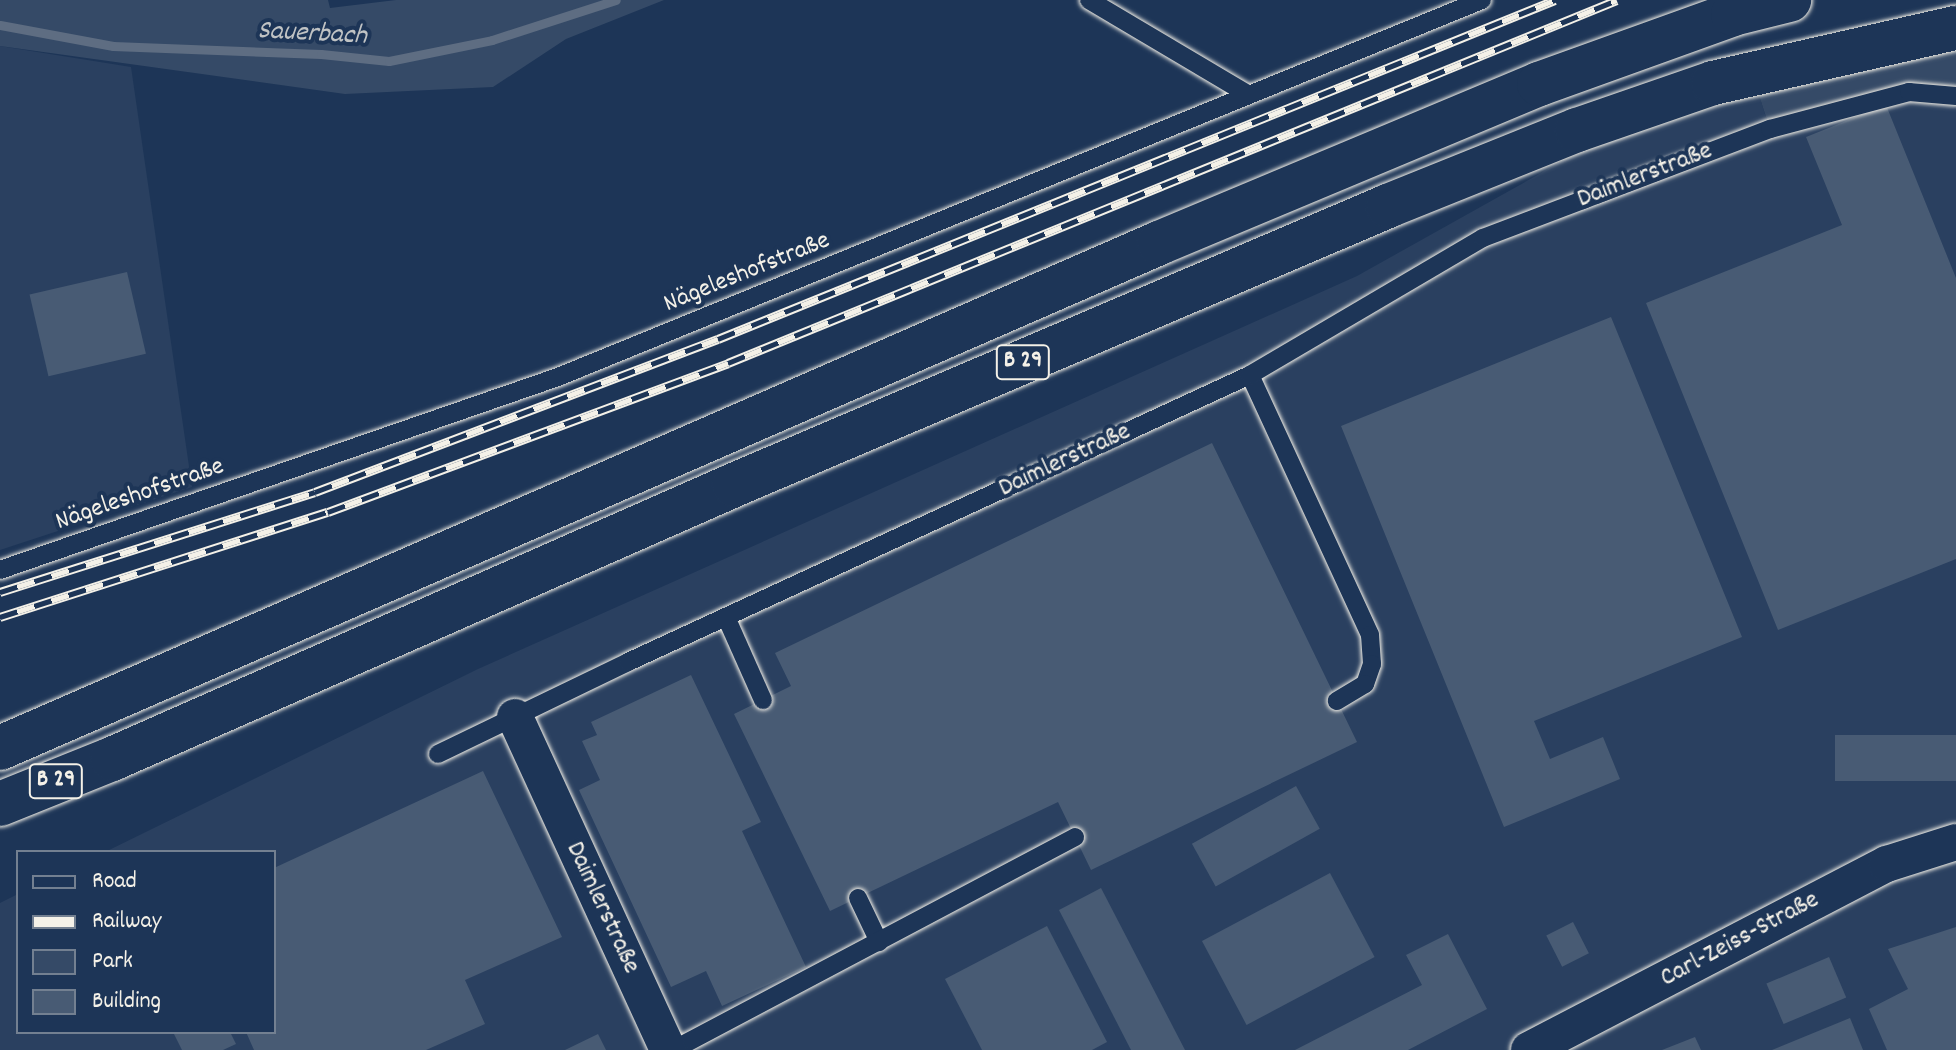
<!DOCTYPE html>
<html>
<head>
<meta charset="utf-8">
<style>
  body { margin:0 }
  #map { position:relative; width:1956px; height:1050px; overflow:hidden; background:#1d3557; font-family:Dekko,sans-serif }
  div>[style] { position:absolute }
  .built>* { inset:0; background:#2a4060 }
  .green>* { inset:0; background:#354a67 }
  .stream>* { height:9px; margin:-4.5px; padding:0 4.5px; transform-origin:4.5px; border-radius:4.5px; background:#5e6d82 }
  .building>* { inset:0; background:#485b74; transform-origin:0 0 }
  .roads { filter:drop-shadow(0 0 2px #f4f1e8) drop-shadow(0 0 2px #f4f1e8) }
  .service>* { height:18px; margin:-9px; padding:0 9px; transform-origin:9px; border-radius:9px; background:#1d3557 }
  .minor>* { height:36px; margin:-18px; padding:0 18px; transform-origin:18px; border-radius:18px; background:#1d3557 }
  .trunk>* { height:44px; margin:-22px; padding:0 22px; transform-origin:22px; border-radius:22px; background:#1d3557 }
  .rail>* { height:9px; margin-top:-4.5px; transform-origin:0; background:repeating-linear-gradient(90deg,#1d3557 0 18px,#f4f1e8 0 36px); box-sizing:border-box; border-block:2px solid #f4f1e8 }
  span { translate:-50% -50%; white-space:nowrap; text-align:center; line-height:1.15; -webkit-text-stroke:8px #1d3557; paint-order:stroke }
  .shield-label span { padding:2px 6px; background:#1d3557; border:2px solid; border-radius:6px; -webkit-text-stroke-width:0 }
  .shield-label { font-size:24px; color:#f4f1e8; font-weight:700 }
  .street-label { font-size:26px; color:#f4f1e8 }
  .water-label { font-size:28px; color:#c0c3c4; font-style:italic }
  .legend { position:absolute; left:16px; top:850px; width:260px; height:184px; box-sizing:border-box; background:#1d3557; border:2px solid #738091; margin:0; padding:10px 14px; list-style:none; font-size:24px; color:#f4f1e8 }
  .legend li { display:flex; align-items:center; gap:16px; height:40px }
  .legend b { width:40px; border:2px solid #738091 }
</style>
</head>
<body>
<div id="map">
  <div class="built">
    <i style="clip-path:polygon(0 46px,131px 67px,192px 487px,0 550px)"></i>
    <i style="clip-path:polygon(1755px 83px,1770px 129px,1909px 92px,1956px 96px,1956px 1050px,0 1050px,0 903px,18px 894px,18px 1032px,274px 1032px,274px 852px,105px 852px,478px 669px,1357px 276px,1568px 158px)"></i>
  </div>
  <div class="green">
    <i style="clip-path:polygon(0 0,328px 0,330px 8px,396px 0,664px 0,566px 39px,493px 87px,345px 94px,0 46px)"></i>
    <i style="clip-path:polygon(1956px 40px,1956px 96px,1931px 92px,1770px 129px,1755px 83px)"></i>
  </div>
  <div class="stream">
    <i style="left:0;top:25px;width:115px;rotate:10.5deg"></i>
    <i style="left:113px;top:46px;width:208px;rotate:2.2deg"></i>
    <i style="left:321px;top:54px;width:68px;rotate:5.9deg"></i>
    <i style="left:389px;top:61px;width:105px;rotate:-11.5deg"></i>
    <i style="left:492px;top:40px;width:130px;rotate:-17.9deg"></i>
  </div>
  <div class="building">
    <i style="clip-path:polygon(1886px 105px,1956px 278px,1956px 559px,1778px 630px,1646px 303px,1842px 225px,1806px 137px)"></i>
    <i style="left:127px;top:272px;width:84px;height:100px;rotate:77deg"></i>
    <i style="clip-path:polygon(1611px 317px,1742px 637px,1534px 721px,1550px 759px,1603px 737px,1620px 779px,1504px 827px,1341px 426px)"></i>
    <i style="clip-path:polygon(1212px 443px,1357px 742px,1091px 870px,1058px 802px,830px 911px,734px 714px,791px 686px,775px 653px)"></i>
    <i style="clip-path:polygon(691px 675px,761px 822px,742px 831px,806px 967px,722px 1006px,706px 971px,671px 987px,579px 790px,600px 780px,582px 741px,597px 735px,591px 722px)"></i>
    <i style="left:1956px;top:735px;width:46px;height:121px;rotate:90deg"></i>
    <i style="clip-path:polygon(483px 771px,562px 937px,465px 980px,485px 1024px,426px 1050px,254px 1050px,246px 1032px,274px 1032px,274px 868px)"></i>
    <i style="left:1296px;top:786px;width:49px;height:119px;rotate:61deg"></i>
    <i style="left:1330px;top:873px;width:95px;height:145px;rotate:62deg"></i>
    <i style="clip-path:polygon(1101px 888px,1185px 1050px,1131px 1050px,1059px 910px)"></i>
    <i style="left:1573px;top:922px;width:35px;height:30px;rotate:63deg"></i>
    <i style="clip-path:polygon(1047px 926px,1107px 1042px,1092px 1050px,982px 1050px,945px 979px)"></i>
    <i style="clip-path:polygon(1956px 927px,1956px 1050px,1887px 1050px,1869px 1009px,1908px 989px,1888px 949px)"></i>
    <i style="clip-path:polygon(1448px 934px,1487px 1009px,1408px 1050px,1295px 1050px,1422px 985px,1406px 955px)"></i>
    <i style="left:1829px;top:957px;width:44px;height:68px;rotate:67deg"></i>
    <i style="clip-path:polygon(1850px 1018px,1863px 1050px,1772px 1050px)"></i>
    <i style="clip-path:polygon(173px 1032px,230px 1032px,236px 1044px,223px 1050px,182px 1050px)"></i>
    <i style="clip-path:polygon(598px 1034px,606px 1050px,565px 1050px)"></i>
    <i style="clip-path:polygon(1695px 1037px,1701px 1050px,1662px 1050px)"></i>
  </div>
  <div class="roads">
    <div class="service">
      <i style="left:1089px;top:0;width:184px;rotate:30.7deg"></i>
      <i style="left:1250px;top:375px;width:286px;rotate:65.2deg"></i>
      <i style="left:1370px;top:635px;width:29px;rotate:86deg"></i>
      <i style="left:1372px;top:664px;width:21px;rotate:109deg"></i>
      <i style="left:1365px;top:684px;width:33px;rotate:149deg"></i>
      <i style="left:0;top:570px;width:590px;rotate:-19.08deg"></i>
      <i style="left:558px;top:377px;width:998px;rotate:-22.2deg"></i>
      <i style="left:726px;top:617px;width:91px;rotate:66deg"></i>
      <i style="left:438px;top:754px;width:211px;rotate:-25.8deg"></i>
      <i style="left:628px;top:662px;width:685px;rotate:-24.77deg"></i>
      <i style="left:1250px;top:375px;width:270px;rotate:-30.5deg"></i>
      <i style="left:1483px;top:238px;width:307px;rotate:-20.8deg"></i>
      <i style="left:1770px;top:129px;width:144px;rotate:-14.9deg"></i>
      <i style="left:1909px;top:92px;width:47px;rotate:4.9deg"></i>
      <i style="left:858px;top:898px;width:49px;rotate:64.5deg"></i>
      <i style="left:673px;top:1050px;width:455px;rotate:-27.9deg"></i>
    </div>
    <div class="minor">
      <i style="left:515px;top:717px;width:366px;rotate:65.3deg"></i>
      <i style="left:1529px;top:1050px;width:403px;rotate:-27.5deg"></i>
      <i style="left:1887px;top:864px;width:72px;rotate:-17.7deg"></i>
    </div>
    <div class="trunk">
      <i style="left:0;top:748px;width:1264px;rotate:-23.54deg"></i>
      <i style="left:1159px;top:243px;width:412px;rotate:-22.7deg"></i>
      <i style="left:1539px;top:84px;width:206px;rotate:-19.8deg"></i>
      <i style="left:1733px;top:14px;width:58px;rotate:-14deg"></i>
      <i style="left:0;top:804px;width:121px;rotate:-21.9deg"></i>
      <i style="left:112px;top:759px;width:680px;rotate:-23.77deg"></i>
      <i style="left:734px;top:485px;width:711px;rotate:-23.1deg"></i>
      <i style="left:1388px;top:206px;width:204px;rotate:-21.9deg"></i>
      <i style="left:1577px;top:130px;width:144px;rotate:-19.1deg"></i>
      <i style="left:1713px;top:83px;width:249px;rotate:-12.8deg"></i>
    </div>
  </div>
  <div class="rail">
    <i style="left:0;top:592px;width:330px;rotate:-17.6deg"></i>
    <i style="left:315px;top:492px;width:431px;rotate:-20.8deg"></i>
    <i style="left:718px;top:339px;width:903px;rotate:-22.05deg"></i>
    <i style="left:0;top:617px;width:344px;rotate:-17.8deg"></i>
    <i style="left:328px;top:512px;width:427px;rotate:-20.4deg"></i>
    <i style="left:728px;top:363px;width:960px;rotate:-22.21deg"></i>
  </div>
  <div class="shield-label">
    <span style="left:1023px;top:362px">B 29</span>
    <span style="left:56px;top:781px">B 29</span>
  </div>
  <div class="street-label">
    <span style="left:1645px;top:176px;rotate:-21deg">Daimlerstraße</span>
    <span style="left:747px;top:273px;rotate:-22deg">Nägeleshofstraße</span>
    <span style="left:1065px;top:461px;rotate:-25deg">Daimlerstraße</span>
    <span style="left:140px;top:495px;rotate:-19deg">Nägeleshofstraße</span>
    <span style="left:602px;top:908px;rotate:65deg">Daimlerstraße</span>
    <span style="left:1740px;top:940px;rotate:-28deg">Carl-Zeiss-Straße</span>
  </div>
  <div class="water-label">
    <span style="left:312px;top:35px;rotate:3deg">Sauerbach</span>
  </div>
  <ul class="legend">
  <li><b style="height:10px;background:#1d3557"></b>Road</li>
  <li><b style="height:10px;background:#f4f1e8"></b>Railway</li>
  <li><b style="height:22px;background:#354a67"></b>Park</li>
  <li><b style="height:22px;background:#485b74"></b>Building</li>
  </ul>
</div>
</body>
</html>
